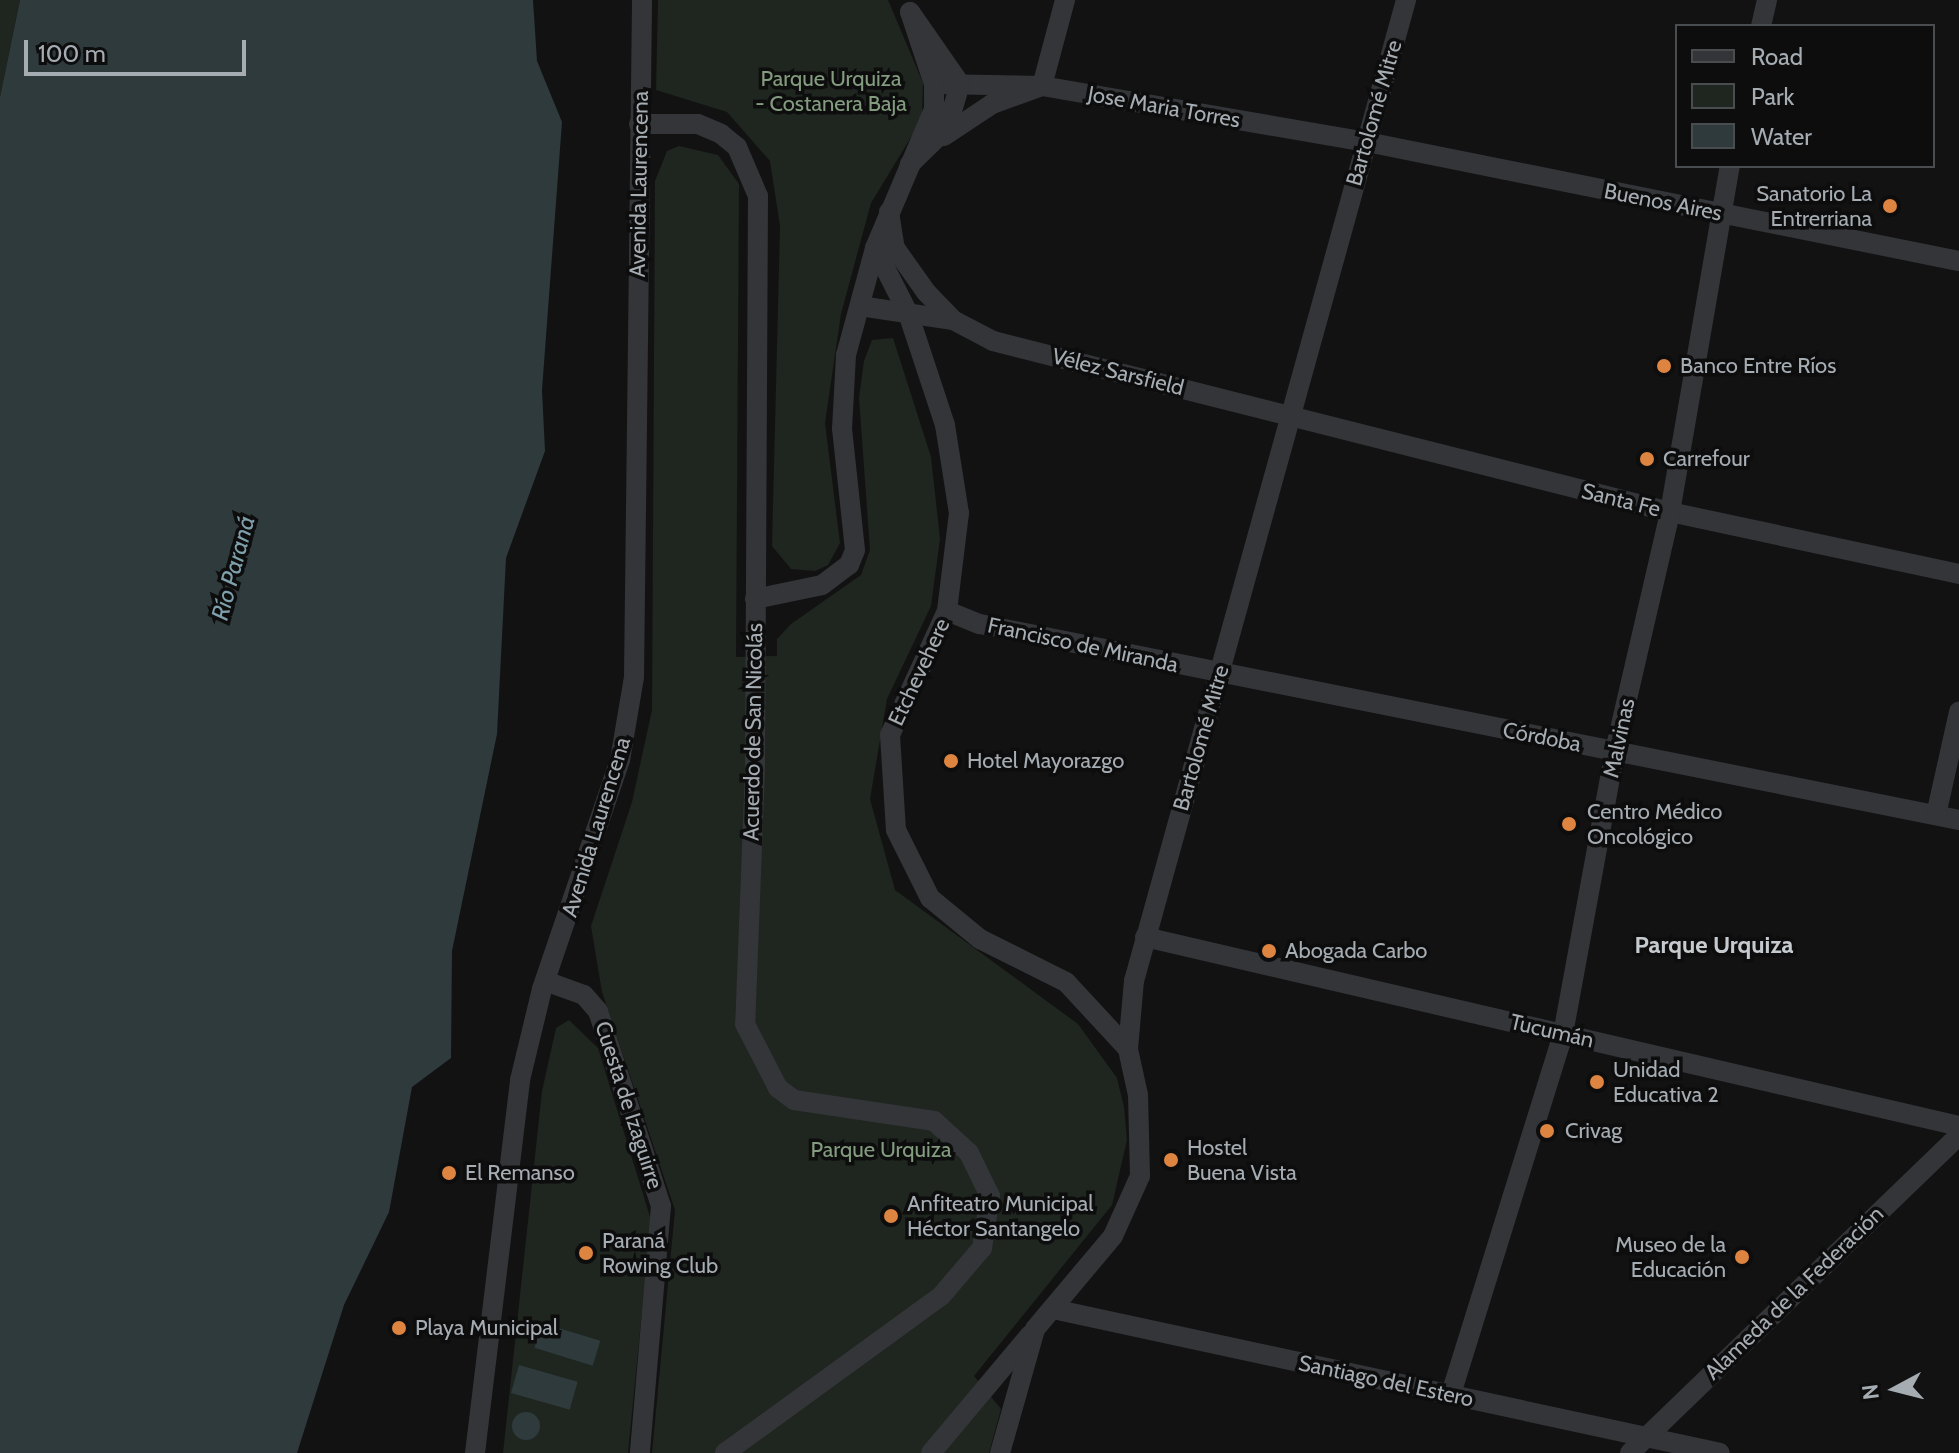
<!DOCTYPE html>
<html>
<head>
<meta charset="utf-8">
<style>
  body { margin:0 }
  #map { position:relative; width:1959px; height:1453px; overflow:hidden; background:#121213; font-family:Cabin,sans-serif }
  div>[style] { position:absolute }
  .green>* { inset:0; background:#1f251f }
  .water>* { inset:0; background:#2f3a3c; transform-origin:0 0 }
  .round { border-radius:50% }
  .minor>* { height:20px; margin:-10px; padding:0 10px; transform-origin:10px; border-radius:10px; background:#333538 }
  .dots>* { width:22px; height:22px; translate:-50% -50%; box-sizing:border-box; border:4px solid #0d0d0e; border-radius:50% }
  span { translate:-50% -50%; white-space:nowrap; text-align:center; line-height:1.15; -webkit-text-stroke:7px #0d0d0e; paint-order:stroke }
  .park-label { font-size:22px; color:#839b7e }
  .street-label { font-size:22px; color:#a5acb2 }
  .poi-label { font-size:22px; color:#a5acb2 }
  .right { translate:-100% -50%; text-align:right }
  .left { translate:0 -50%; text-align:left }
  .water-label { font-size:24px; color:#7fa0aa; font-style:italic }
  .neighbourhood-label { font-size:24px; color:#c5cacf; font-weight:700 }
  .legend { position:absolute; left:1675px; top:24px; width:260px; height:144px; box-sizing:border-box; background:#0d0d0e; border:2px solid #4a4d50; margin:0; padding:10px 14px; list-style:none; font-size:24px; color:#a5acb2 }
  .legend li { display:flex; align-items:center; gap:16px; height:40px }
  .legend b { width:40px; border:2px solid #4a4d50 }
  .north { position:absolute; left:1855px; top:1349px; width:80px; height:80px; -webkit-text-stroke:6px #0d0d0e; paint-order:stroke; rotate:263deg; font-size:22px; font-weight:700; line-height:32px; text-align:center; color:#a5acb2 }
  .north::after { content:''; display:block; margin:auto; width:28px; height:36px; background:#a5acb2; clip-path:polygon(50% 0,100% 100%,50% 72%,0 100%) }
  .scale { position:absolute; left:24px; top:40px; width:222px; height:36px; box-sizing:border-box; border:4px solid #a5acb2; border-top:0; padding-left:10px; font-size:24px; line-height:28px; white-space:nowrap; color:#a5acb2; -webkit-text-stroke:6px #0d0d0e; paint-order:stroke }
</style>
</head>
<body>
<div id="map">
  <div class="green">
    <i style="clip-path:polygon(0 0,20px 0,0 97px)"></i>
    <i style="clip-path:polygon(658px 0,888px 0,923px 83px,922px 119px,871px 203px,841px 314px,825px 423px,840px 543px,828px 565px,815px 571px,791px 569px,772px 546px,780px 226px,770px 161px,727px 112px,656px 90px)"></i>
    <i style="clip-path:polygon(679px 146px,718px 155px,739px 184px,736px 657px,777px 656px,777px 639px,791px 624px,861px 575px,870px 550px,859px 398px,864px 361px,872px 340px,893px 338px,931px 457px,940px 539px,931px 606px,887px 699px,870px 799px,895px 890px,1078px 1024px,1117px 1078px,1124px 1107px,1127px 1140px,1112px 1205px,974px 1376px,1001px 1409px,989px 1453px,652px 1453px,675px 1210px,602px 992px,591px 926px,632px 802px,652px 710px,655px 181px,667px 151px)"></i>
    <i style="clip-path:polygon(569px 1020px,598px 1048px,651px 1220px,628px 1453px,503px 1453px,542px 1091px,556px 1028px)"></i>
  </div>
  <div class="water">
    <i style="clip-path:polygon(20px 0,533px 0,537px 61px,562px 122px,542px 390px,545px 451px,506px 558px,497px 734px,452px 951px,451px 1058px,412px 1087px,389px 1212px,344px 1305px,297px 1453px,0 1453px,0 97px)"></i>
    <i style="left:542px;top:1323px;width:61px;height:26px;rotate:17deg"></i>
    <i style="left:519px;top:1365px;width:61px;height:29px;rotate:16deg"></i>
    <i class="round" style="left:512px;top:1412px;width:28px;height:28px"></i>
  </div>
  <div class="minor">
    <i style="left:1761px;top:26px;width:27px;rotate:-77deg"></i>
    <i style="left:934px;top:84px;width:108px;rotate:1.1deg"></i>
    <i style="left:1042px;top:86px;width:330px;rotate:9.8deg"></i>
    <i style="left:1367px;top:142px;width:604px;rotate:11.37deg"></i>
    <i style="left:639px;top:124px;width:59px"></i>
    <i style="left:698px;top:124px;width:25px;rotate:23deg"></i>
    <i style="left:721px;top:134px;width:21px;rotate:39deg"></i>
    <i style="left:737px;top:147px;width:53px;rotate:66.8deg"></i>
    <i style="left:758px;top:196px;width:573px;rotate:90.3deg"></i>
    <i style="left:755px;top:769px;width:255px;rotate:92.2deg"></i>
    <i style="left:745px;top:1024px;width:72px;rotate:62.7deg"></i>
    <i style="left:778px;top:1088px;width:20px;rotate:37deg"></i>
    <i style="left:794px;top:1100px;width:142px;rotate:8.5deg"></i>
    <i style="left:934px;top:1121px;width:47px;rotate:42.4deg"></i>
    <i style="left:969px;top:1153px;width:48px;rotate:64deg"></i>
    <i style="left:990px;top:1196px;width:53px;rotate:98.7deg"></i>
    <i style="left:982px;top:1248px;width:63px;rotate:130.5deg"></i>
    <i style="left:941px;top:1296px;width:267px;rotate:144deg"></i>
    <i style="left:944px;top:136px;width:58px;rotate:-33.7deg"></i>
    <i style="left:992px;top:104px;width:53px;rotate:-19.8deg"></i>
    <i style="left:1042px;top:86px;width:89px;rotate:-75deg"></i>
    <i style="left:889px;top:212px;width:36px;rotate:81deg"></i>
    <i style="left:895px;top:248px;width:54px;rotate:54.8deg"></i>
    <i style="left:926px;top:292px;width:39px;rotate:46deg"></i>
    <i style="left:953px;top:320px;width:45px;rotate:27.7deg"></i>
    <i style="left:993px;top:341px;width:698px;rotate:14.18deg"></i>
    <i style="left:1670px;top:512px;width:296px;rotate:12.1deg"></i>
    <i style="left:875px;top:248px;width:73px;rotate:63.1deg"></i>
    <i style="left:908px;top:313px;width:118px;rotate:71.7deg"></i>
    <i style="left:945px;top:425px;width:89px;rotate:81deg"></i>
    <i style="left:959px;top:513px;width:99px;rotate:97deg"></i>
    <i style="left:947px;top:611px;width:136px;rotate:114.7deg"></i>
    <i style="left:890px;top:735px;width:95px;rotate:86.4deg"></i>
    <i style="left:896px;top:830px;width:76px;rotate:63.4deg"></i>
    <i style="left:930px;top:898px;width:65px;rotate:39.4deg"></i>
    <i style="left:980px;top:939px;width:96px;rotate:26.6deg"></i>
    <i style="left:1066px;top:982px;width:91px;rotate:47.2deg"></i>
    <i style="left:860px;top:306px;width:94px;rotate:8.6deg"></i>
    <i style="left:755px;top:599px;width:68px;rotate:-11.8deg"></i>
    <i style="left:822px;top:585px;width:34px;rotate:-37deg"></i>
    <i style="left:849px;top:565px;width:16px;rotate:-68deg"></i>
    <i style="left:855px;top:550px;width:122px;rotate:-96.1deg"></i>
    <i style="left:842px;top:429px;width:74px;rotate:-86.9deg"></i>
    <i style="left:846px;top:355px;width:111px;rotate:-74.8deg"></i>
    <i style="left:875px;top:248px;width:151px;rotate:-67deg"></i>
    <i style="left:934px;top:109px;width:25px;rotate:-90deg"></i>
    <i style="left:934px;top:84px;width:76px;rotate:-108.4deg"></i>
    <i style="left:910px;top:12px;width:88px;rotate:55.2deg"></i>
    <i style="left:960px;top:84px;width:46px;rotate:106.5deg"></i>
    <i style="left:947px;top:128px;width:52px;rotate:135.8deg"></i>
    <i style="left:947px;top:611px;width:35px;rotate:22deg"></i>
    <i style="left:980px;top:624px;width:998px;rotate:11.32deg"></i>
    <i style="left:1936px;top:815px;width:106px;rotate:-77.4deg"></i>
    <i style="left:1145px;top:937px;width:836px;rotate:13.07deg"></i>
    <i style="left:545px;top:981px;width:41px;rotate:19.7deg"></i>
    <i style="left:584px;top:995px;width:21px;rotate:49deg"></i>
    <i style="left:598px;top:1011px;width:205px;rotate:72.1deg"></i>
    <i style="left:661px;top:1206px;width:248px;rotate:94.9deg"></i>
    <i style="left:1053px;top:1309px;width:682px;rotate:12.18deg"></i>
    <i style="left:1451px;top:1394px;width:377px;rotate:-72.7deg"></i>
    <i style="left:1563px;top:1034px;width:288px;rotate:-79.6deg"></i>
    <i style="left:1615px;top:751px;width:245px;rotate:-77deg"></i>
    <i style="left:1670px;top:512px;width:351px;rotate:-80.2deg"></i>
    <i style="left:475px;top:1453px;width:376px;rotate:-83.1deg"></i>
    <i style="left:520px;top:1080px;width:94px;rotate:-76.4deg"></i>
    <i style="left:542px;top:989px;width:242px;rotate:-71.2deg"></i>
    <i style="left:620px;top:760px;width:84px;rotate:-80.4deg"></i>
    <i style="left:634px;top:677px;width:677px;rotate:-89.32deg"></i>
    <i style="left:931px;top:1453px;width:154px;rotate:-50deg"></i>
    <i style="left:1000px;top:1453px;width:129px;rotate:-74.2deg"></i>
    <i style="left:1035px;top:1329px;width:121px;rotate:-50deg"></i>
    <i style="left:1113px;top:1236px;width:66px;rotate:-65.8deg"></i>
    <i style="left:1140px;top:1176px;width:81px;rotate:-91.4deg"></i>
    <i style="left:1138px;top:1095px;width:47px;rotate:-102.3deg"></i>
    <i style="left:1128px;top:1049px;width:68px;rotate:-85deg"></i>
    <i style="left:1134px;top:981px;width:1018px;rotate:-74.5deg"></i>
    <i style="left:1630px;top:1453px;width:458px;rotate:-44deg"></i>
  </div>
  <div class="dots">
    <i style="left:1890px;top:206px;background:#dd8440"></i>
    <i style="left:1664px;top:366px;background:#dd8440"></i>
    <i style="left:1647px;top:459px;background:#dd8440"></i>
    <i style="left:951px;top:761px;background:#dd8440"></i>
    <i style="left:1569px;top:824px;background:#dd8440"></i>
    <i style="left:1269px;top:951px;background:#dd8440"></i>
    <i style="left:1597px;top:1082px;background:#dd8440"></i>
    <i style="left:1547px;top:1131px;background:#dd8440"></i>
    <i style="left:1171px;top:1160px;background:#dd8440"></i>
    <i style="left:449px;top:1173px;background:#dd8440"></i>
    <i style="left:891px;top:1216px;background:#dd8440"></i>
    <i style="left:586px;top:1253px;background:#dd8440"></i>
    <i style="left:1742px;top:1257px;background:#dd8440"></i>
    <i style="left:399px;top:1328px;background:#dd8440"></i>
  </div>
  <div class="park-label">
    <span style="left:831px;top:91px">Parque Urquiza<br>- Costanera Baja</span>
    <span style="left:881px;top:1150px">Parque Urquiza</span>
  </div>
  <div class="street-label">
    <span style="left:1164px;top:107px;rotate:10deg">Jose Maria Torres</span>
    <span style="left:1374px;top:113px;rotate:-74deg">Bartolomé Mitre</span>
    <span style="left:639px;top:184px;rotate:-89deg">Avenida Laurencena</span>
    <span style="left:1663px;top:202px;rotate:11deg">Buenos Aires</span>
    <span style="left:1118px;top:372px;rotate:14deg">Vélez Sarsfield</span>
    <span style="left:1621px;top:500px;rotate:14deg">Santa Fe</span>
    <span style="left:1083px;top:645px;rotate:12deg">Francisco de Miranda</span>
    <span style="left:919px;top:672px;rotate:-65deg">Etchevehere</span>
    <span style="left:753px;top:732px;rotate:-89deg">Acuerdo de San Nicolás</span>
    <span style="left:1542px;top:737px;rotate:11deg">Córdoba</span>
    <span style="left:1201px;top:738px;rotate:-74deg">Bartolomé Mitre</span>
    <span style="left:1619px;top:738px;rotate:-78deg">Malvinas</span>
    <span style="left:596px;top:827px;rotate:-73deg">Avenida Laurencena</span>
    <span style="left:1552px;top:1031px;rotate:13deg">Tucumán</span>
    <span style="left:629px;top:1105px;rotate:72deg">Cuesta de Izaguirre</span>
    <span style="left:1794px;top:1293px;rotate:-44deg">Alameda de la Federación</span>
    <span style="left:1386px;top:1381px;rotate:12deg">Santiago del Estero</span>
  </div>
  <div class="poi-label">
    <span class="right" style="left:1872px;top:206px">Sanatorio La<br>Entrerriana</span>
    <span class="left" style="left:1680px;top:366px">Banco Entre Ríos</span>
    <span class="left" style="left:1663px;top:459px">Carrefour</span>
    <span class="left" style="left:967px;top:761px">Hotel Mayorazgo</span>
    <span class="left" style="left:1587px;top:824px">Centro Médico<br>Oncológico</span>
    <span class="left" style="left:1285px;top:951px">Abogada Carbo</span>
    <span class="left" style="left:1613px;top:1082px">Unidad<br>Educativa 2</span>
    <span class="left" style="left:1565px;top:1131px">Crivag</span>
    <span class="left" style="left:1187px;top:1160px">Hostel<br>Buena Vista</span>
    <span class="left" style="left:465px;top:1173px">El Remanso</span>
    <span class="left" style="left:907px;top:1216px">Anfiteatro Municipal<br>Héctor Santangelo</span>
    <span class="left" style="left:602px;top:1253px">Paraná<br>Rowing Club</span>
    <span class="right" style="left:1726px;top:1257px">Museo de la<br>Educación</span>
    <span class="left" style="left:415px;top:1328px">Playa Municipal</span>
  </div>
  <div class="water-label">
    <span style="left:233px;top:568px;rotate:-75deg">Río Paraná</span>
  </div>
  <div class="neighbourhood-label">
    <span style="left:1714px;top:945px">Parque Urquiza</span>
  </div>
  <ul class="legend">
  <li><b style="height:10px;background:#333538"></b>Road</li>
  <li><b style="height:22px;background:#1f251f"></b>Park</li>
  <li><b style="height:22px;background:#2f3a3c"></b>Water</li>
  </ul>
  <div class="north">N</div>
  <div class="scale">100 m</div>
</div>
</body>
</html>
